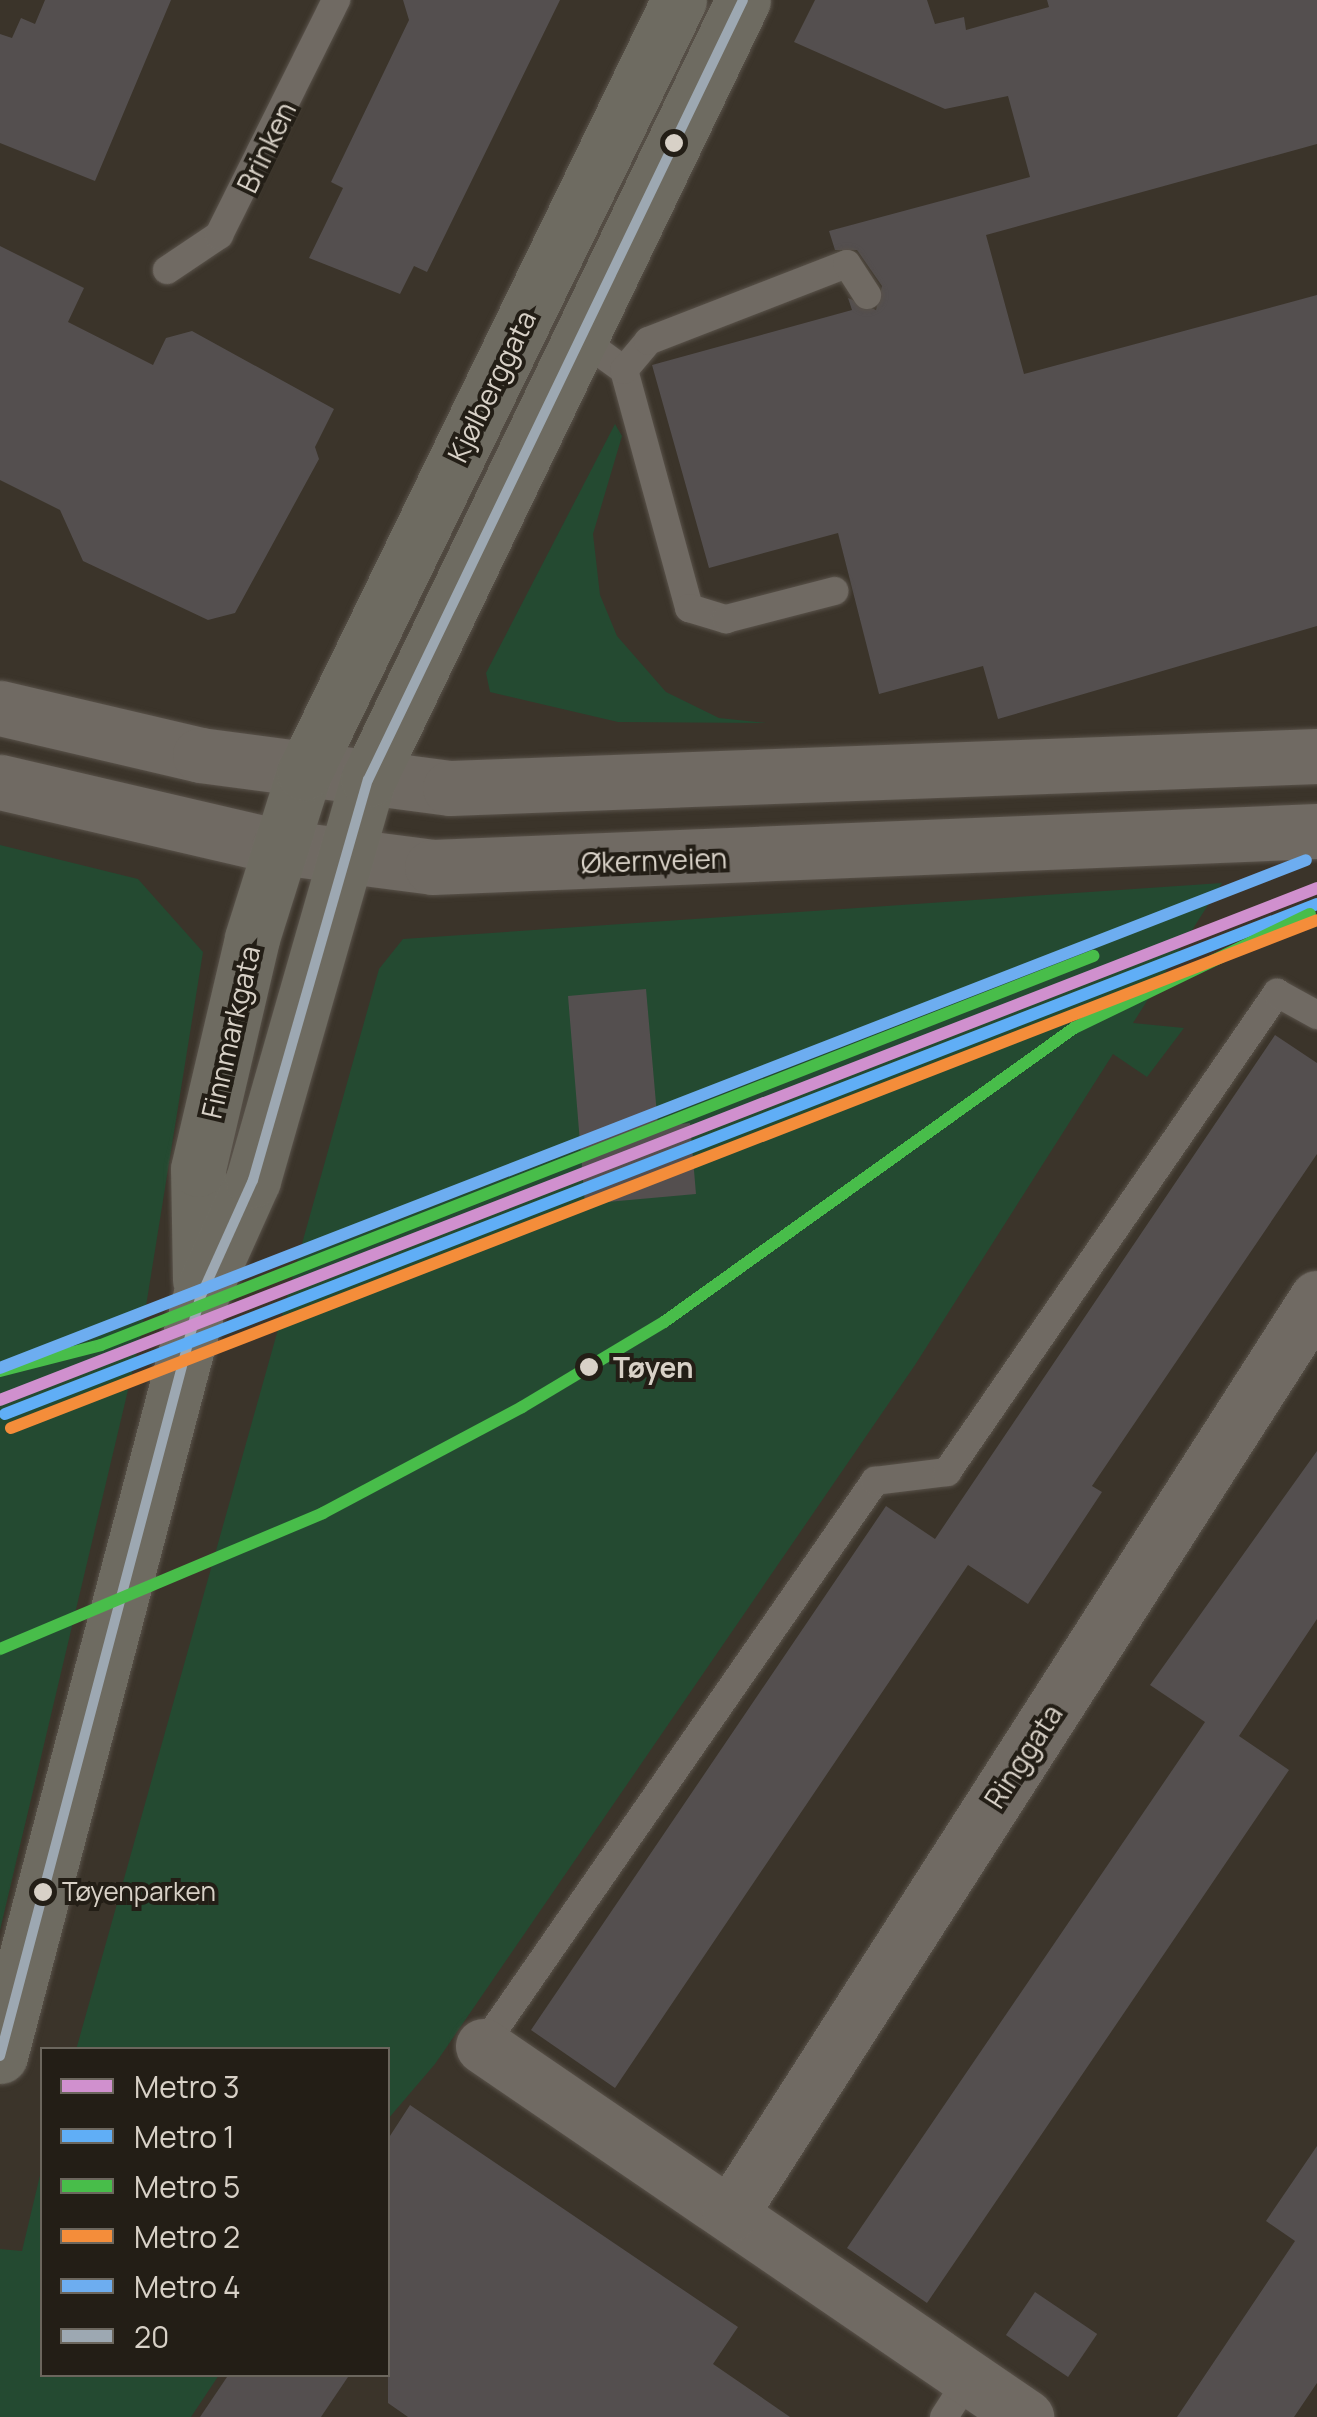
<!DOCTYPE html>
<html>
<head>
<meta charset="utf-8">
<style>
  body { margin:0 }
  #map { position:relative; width:1317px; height:2417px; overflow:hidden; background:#3b342a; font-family:Manrope,sans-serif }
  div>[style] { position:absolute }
  .green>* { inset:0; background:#244a31 }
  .building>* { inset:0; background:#544f4f; transform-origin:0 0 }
  .roads { filter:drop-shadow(0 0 2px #59524a) drop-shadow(0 0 2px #59524a) }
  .service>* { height:28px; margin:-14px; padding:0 14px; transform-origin:14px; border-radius:14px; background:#706a63 }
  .minor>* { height:55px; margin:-27.5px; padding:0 27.5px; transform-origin:27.5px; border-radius:27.5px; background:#706a63 }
  .secondary>* { height:55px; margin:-27.5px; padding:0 27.5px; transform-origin:27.5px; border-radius:27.5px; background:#706a63 }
  .primary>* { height:55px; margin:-27.5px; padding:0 27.5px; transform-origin:27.5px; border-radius:27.5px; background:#6e6b61 }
  .bus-1>* { height:10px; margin:-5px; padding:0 5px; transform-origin:5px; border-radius:5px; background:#9da8b2 }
  .metro-1>* { height:12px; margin:-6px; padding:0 6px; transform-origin:6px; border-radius:6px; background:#d090ce }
  .metro-2>* { height:12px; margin:-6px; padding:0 6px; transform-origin:6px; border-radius:6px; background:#60aef6 }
  .metro-3>* { height:12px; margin:-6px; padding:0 6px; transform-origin:6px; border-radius:6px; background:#48bd4a }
  .metro-4>* { height:12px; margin:-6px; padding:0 6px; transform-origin:6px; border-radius:6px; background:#f48d3a }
  .metro-5>* { height:12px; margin:-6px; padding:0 6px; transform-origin:6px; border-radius:6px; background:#6dadf0 }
  .dots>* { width:28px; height:28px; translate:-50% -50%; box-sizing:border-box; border:5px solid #231e16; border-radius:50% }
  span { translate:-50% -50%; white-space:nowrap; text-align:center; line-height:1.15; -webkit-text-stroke:8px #231e16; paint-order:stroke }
  .bus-label { font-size:26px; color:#d8d1c7 }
  .left { translate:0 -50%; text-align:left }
  .street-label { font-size:28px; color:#d8d1c7 }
  .stop-label { font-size:28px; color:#d8d1c7; font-weight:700 }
  .legend { position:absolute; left:40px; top:2047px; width:350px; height:330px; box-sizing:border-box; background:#231e16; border:2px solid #6b665d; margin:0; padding:12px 18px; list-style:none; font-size:30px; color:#d8d1c7 }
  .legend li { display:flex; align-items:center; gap:20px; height:50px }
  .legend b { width:50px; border:2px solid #6b665d }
</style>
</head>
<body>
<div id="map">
  <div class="green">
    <i style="clip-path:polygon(615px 424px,622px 436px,593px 534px,600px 595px,617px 636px,666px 692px,719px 718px,766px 723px,618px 722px,490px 692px,486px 673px)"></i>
    <i style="clip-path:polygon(0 845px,138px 879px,203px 952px,142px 1331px,0 1930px)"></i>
    <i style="clip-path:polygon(1222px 883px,1133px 1023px,1184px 1028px,1147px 1077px,1113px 1054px,915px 1365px,435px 2064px,388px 2119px,388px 2050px,76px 2050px,379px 969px,403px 939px)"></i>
    <i style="clip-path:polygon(42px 2167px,42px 2374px,219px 2375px,191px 2417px,0 2417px,0 2249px,22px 2251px)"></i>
  </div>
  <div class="building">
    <i style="clip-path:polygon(45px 0,171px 0,95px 181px,0 143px,0 34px,12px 38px,21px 18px,35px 24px)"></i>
    <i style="clip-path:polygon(403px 0,560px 0,427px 272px,414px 266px,400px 294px,309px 258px,343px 188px,331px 182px,409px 20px)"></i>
    <i style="clip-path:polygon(815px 0,927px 0,935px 24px,964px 17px,966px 30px,1049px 7px,1047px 0,1317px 0,1317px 144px,986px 235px,1024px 374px,1317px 295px,1317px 626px,998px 719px,983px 666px,879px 694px,838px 533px,709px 568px,652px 365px,852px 310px,848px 298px,876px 310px,882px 286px,857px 250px,835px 250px,829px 231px,1030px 177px,1008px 96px,945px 109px,794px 42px)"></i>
    <i style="clip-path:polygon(0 246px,84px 288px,68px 322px,153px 365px,166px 338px,192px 331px,334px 409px,315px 447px,319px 459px,235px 613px,208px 620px,83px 561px,60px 510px,0 480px)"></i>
    <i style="clip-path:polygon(646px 989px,658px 1126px,690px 1123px,696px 1194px,585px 1204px,568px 996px)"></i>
    <i style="clip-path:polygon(1275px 1035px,1317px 1063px,1317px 1154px,1092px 1486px,1102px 1492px,1028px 1604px,968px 1565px,615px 2088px,531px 2030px,886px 1506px,935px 1539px)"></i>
    <i style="clip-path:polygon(1317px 1451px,1317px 1619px,1239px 1736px,1289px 1770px,927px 2303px,847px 2248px,1205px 1722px,1150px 1685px)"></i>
    <i style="clip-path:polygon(410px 2105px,738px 2327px,713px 2364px,790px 2417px,408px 2417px,388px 2403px,388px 2139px)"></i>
    <i style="clip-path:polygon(1317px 2146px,1317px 2383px,1294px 2417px,1177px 2417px,1295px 2241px,1266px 2221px)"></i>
    <i style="left:1035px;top:2292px;width:75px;height:52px;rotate:34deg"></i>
    <i style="clip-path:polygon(229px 2374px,350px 2374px,321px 2417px,200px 2417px)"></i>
  </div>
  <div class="roads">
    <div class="service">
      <i style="left:167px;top:270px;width:63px;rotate:-33.9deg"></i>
      <i style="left:219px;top:235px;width:263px;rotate:-63.5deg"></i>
      <i style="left:577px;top:336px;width:58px;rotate:35.9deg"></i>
      <i style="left:624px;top:370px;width:247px;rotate:74.7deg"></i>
      <i style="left:689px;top:608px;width:39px;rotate:17deg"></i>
      <i style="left:726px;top:619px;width:112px;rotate:-14.5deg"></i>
      <i style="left:624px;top:370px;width:38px;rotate:-50deg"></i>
      <i style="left:648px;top:341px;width:213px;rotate:-21.2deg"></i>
      <i style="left:847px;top:264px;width:37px;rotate:57deg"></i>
      <i style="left:483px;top:2046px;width:688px;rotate:-55.25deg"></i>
      <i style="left:875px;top:1481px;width:73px;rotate:-7.1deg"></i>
      <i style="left:947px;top:1472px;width:582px;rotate:-55.44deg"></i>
      <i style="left:1277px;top:993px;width:46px;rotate:28.8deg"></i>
      <i style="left:944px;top:2417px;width:46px;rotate:-57.3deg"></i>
    </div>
    <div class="minor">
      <i style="left:483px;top:2046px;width:658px;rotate:34.34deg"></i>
      <i style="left:730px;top:2214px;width:1088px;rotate:-57.35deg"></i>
    </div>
    <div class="secondary">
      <i style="left:0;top:708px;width:205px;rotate:13.2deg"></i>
      <i style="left:200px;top:755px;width:252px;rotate:7.5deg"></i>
      <i style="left:450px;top:788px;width:868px;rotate:-2.11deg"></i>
      <i style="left:0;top:782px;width:286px;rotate:13.1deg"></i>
      <i style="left:279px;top:847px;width:154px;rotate:7.4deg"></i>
      <i style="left:432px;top:867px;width:886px;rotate:-2.33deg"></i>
    </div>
    <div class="primary">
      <i style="left:200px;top:1280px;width:111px;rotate:-91deg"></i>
      <i style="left:198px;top:1169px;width:237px;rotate:-76.8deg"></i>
      <i style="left:252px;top:938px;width:173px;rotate:-72.5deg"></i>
      <i style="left:304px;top:773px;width:859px;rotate:-64.12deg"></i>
      <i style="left:0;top:2056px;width:784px;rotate:-75.22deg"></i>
      <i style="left:200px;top:1298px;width:129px;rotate:-65.8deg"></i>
      <i style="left:253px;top:1180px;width:416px;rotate:-74deg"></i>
      <i style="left:368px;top:780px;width:865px;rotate:-64.32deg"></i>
    </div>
  </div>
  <div class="bus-1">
    <i style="left:0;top:2056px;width:784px;rotate:-75.22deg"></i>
    <i style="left:200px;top:1298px;width:129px;rotate:-65.8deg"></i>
    <i style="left:253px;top:1180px;width:416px;rotate:-74deg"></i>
    <i style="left:368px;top:780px;width:865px;rotate:-64.32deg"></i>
  </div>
  <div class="metro-1">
    <i style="left:0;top:1400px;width:1413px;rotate:-21.24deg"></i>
  </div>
  <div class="metro-2">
    <i style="left:5px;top:1414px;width:1408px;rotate:-21.24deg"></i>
  </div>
  <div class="metro-3">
    <i style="left:0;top:1371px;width:104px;rotate:-14.4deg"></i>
    <i style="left:101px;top:1345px;width:1066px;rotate:-21.41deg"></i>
    <i style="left:0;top:1649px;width:350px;rotate:-22.8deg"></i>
    <i style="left:323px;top:1513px;width:225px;rotate:-28deg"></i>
    <i style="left:522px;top:1407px;width:165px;rotate:-30.9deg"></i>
    <i style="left:664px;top:1322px;width:505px;rotate:-35.64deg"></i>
    <i style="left:1074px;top:1028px;width:262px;rotate:-25.8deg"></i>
  </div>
  <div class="metro-4">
    <i style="left:11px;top:1428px;width:1401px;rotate:-21.25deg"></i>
  </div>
  <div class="metro-5">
    <i style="left:0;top:1368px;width:1401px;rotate:-21.25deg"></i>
  </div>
  <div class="dots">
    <i style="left:674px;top:143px;background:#d8d1c7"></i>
    <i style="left:589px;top:1367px;background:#d8d1c7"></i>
    <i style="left:43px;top:1892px;background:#d8d1c7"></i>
  </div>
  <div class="bus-label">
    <span class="left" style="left:62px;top:1892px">Tøyenparken</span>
  </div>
  <div class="street-label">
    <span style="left:266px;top:147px;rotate:-64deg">Brinken</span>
    <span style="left:491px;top:386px;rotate:-64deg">Kjølberggata</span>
    <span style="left:654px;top:860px;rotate:-2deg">Økernveien</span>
    <span style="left:230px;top:1032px;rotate:-77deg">Finnmarkgata</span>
    <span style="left:1023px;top:1756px;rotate:-57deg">Ringgata</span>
  </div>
  <div class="stop-label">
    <span class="left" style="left:613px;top:1367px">Tøyen</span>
  </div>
  <ul class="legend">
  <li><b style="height:12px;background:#d090ce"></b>Metro 3</li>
  <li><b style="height:12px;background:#60aef6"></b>Metro 1</li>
  <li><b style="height:12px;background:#48bd4a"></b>Metro 5</li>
  <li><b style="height:12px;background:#f48d3a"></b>Metro 2</li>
  <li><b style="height:12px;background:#6dadf0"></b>Metro 4</li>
  <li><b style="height:12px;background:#9da8b2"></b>20</li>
  </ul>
</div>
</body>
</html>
